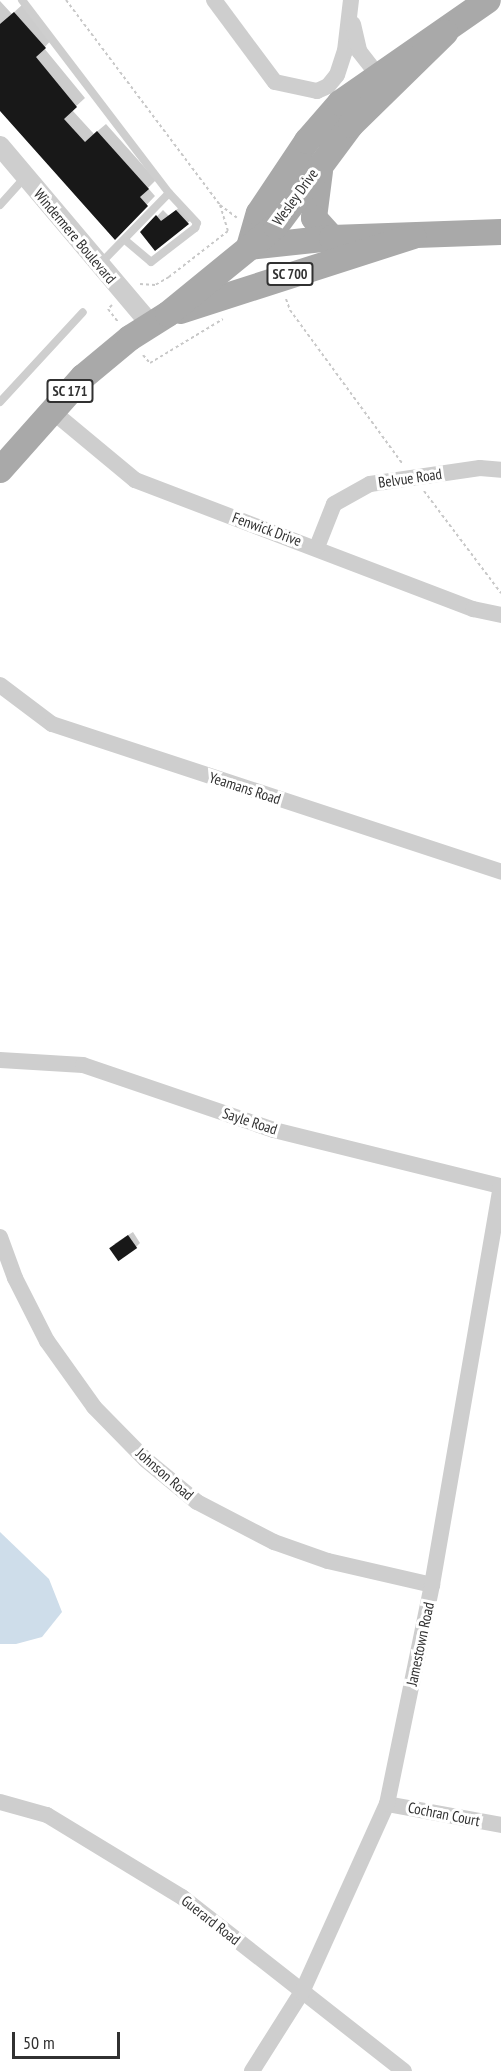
<!DOCTYPE html>
<html>
<head>
<meta charset="utf-8">
<style>
  body { margin:0 }
  #map { position:relative; width:501px; height:2071px; overflow:hidden; background:#fff; font-family:"PT Sans Narrow",sans-serif }
  div>[style] { position:absolute }
  .water>* { inset:0; background:#ceddea }
  .shadow>* { inset:0; background:#0003 }
  .building>* { inset:0; background:#181818; transform-origin:0 0 }
  .path>* { height:2px; margin-top:-1px; transform-origin:0; background:repeating-linear-gradient(90deg,#c8c8c8 0 3px,transparent 0 6px) }
  .service>* { height:8px; margin:-4px; padding:0 4px; transform-origin:4px; border-radius:4px; background:#cecece }
  .minor>* { height:16px; margin:-8px; padding:0 8px; transform-origin:8px; border-radius:8px; background:#cecece }
  .tertiary>* { height:20px; margin:-10px; padding:0 10px; transform-origin:10px; border-radius:10px; background:#cecece }
  .primary>* { height:26px; margin:-13px; padding:0 13px; transform-origin:13px; border-radius:13px; background:#a9a9a9 }
  span { translate:-50% -50%; white-space:nowrap; text-align:center; line-height:1.15; -webkit-text-stroke:6px #fff; paint-order:stroke }
  .shield-label span { padding:2px 4px; background:#fff; border:2px solid; border-radius:4px; -webkit-text-stroke-width:0 }
  .shield-label { font-size:14px; color:#313131; font-weight:700 }
  .street-label { font-size:15px; color:#313131 }
  .scale { position:absolute; left:12px; top:2032px; width:108px; height:27px; box-sizing:border-box; border:3px solid #313131; border-top:0; padding-left:8px; font-size:18px; line-height:21px; white-space:nowrap; color:#313131; -webkit-text-stroke:4px #fff; paint-order:stroke }
</style>
</head>
<body>
<div id="map">
  <div class="water">
    <i style="clip-path:polygon(0 1532px,49px 1579px,62px 1612px,42px 1637px,16px 1644px,0 1644px)"></i>
  </div>
  <div class="shadow">
    <i style="clip-path:polygon(0 1px,12px 14px,23px 4px,53px 38px,44px 48px,85px 98px,72px 110px,94px 134px,106px 124px,156px 180px,148px 188px,155px 196px,115px 238px,0 109px)"></i>
    <i style="clip-path:polygon(183px 204px,195px 217px,155px 249px,142px 232px,163px 210px,169px 216px)"></i>
    <i style="clip-path:polygon(133px 1232px,140px 1243px,136px 1247px,114px 1244px)"></i>
  </div>
  <div class="building">
    <i style="clip-path:polygon(14px 12px,46px 48px,36px 57px,77px 107px,64px 119px,85px 142px,97px 131px,149px 189px,140px 197px,148px 206px,115px 240px,0 111px,0 24px)"></i>
    <i style="clip-path:polygon(176px 210px,189px 224px,155px 251px,140px 232px,156px 215px,161px 221px)"></i>
    <i style="left:128px;top:1235px;width:16px;height:23px;rotate:55deg"></i>
  </div>
  <div class="path">
    <i style="left:66px;top:0;width:256px;rotate:53.1deg"></i>
    <i style="left:220px;top:205px;width:27px;rotate:73deg"></i>
    <i style="left:228px;top:231px;width:75px;rotate:142.1deg"></i>
    <i style="left:169px;top:277px;width:16px;rotate:150deg"></i>
    <i style="left:155px;top:285px;width:15px;rotate:-176deg"></i>
    <i style="left:220px;top:205px;width:21px;rotate:37deg"></i>
    <i style="left:286px;top:299px;width:12px;rotate:70deg"></i>
    <i style="left:290px;top:310px;width:190px;rotate:53.8deg"></i>
    <i style="left:112px;top:305px;width:6px;rotate:135deg"></i>
    <i style="left:108px;top:309px;width:16px;rotate:52deg"></i>
    <i style="left:143px;top:355px;width:11px;rotate:49deg"></i>
    <i style="left:150px;top:363px;width:85px;rotate:-31.1deg"></i>
    <i style="left:424px;top:491px;width:128px;rotate:53deg"></i>
  </div>
  <div class="service">
    <i style="left:22px;top:0;width:243px;rotate:52.7deg"></i>
    <i style="left:169px;top:193px;width:99px;rotate:134.2deg"></i>
    <i style="left:0;top:205px;width:38px;rotate:-48deg"></i>
    <i style="left:125px;top:240px;width:34px;rotate:40deg"></i>
    <i style="left:151px;top:262px;width:56px;rotate:-37.7deg"></i>
    <i style="left:195px;top:228px;width:5px;rotate:-68deg"></i>
    <i style="left:197px;top:223px;width:41px;rotate:-133deg"></i>
    <i style="left:0;top:402px;width:122px;rotate:-47.3deg"></i>
  </div>
  <div class="minor">
    <i style="left:214px;top:0;width:102px;rotate:53.4deg"></i>
    <i style="left:275px;top:82px;width:43px;rotate:12.1deg"></i>
    <i style="left:317px;top:91px;width:12px;rotate:-24deg"></i>
    <i style="left:328px;top:86px;width:14px;rotate:-51deg"></i>
    <i style="left:337px;top:75px;width:25px;rotate:-72deg"></i>
    <i style="left:345px;top:51px;width:51px;rotate:-83.3deg"></i>
    <i style="left:353px;top:24px;width:28px;rotate:77deg"></i>
    <i style="left:359px;top:51px;width:23px;rotate:52deg"></i>
    <i style="left:373px;top:69px;width:11px;rotate:15deg"></i>
    <i style="left:52px;top:411px;width:108px;rotate:39.7deg"></i>
    <i style="left:135px;top:480px;width:362px;rotate:20.9deg"></i>
    <i style="left:473px;top:609px;width:29px;rotate:12deg"></i>
    <i style="left:317px;top:547px;width:46px;rotate:-68.4deg"></i>
    <i style="left:334px;top:504px;width:41px;rotate:-29.1deg"></i>
    <i style="left:370px;top:484px;width:111px;rotate:-8.3deg"></i>
    <i style="left:480px;top:468px;width:21px;rotate:5deg"></i>
    <i style="left:0;top:685px;width:65px;rotate:36.9deg"></i>
    <i style="left:52px;top:724px;width:473px;rotate:18.2deg"></i>
    <i style="left:0;top:1060px;width:83px;rotate:3.4deg"></i>
    <i style="left:83px;top:1065px;width:202px;rotate:18.8deg"></i>
    <i style="left:274px;top:1130px;width:234px;rotate:13.9deg"></i>
    <i style="left:0;top:1237px;width:44px;rotate:69.9deg"></i>
    <i style="left:15px;top:1278px;width:71px;rotate:63.1deg"></i>
    <i style="left:47px;top:1341px;width:81px;rotate:54.5deg"></i>
    <i style="left:94px;top:1407px;width:74px;rotate:45.5deg"></i>
    <i style="left:146px;top:1460px;width:66px;rotate:39.5deg"></i>
    <i style="left:197px;top:1502px;width:87px;rotate:27.5deg"></i>
    <i style="left:274px;top:1542px;width:57px;rotate:19.4deg"></i>
    <i style="left:328px;top:1561px;width:107px;rotate:13deg"></i>
    <i style="left:0;top:1802px;width:49px;rotate:15.5deg"></i>
    <i style="left:47px;top:1815px;width:158px;rotate:31.3deg"></i>
    <i style="left:182px;top:1897px;width:282px;rotate:38.1deg"></i>
    <i style="left:387px;top:1804px;width:116px;rotate:10.4deg"></i>
    <i style="left:252px;top:2071px;width:93px;rotate:-57.7deg"></i>
    <i style="left:302px;top:1992px;width:206px;rotate:-65.7deg"></i>
    <i style="left:387px;top:1804px;width:224px;rotate:-78.4deg"></i>
    <i style="left:432px;top:1585px;width:404px;rotate:-80.2deg"></i>
  </div>
  <div class="tertiary">
    <i style="left:0;top:146px;width:234px;rotate:49.8deg"></i>
  </div>
  <div class="primary">
    <i style="left:320px;top:171px;width:47px;rotate:97.3deg"></i>
    <i style="left:314px;top:218px;width:27px;rotate:48deg"></i>
    <i style="left:249px;top:247px;width:35px;rotate:-74deg"></i>
    <i style="left:259px;top:213px;width:87px;rotate:-56.3deg"></i>
    <i style="left:307px;top:141px;width:50px;rotate:-49deg"></i>
    <i style="left:340px;top:103px;width:180px;rotate:-34.8deg"></i>
    <i style="left:249px;top:247px;width:83px;rotate:-6.2deg"></i>
    <i style="left:332px;top:238px;width:169px;rotate:-2deg"></i>
    <i style="left:180px;top:311px;width:245px;rotate:-17.8deg"></i>
    <i style="left:0;top:470px;width:125px;rotate:-48.3deg"></i>
    <i style="left:83px;top:377px;width:61px;rotate:-39.7deg"></i>
    <i style="left:130px;top:338px;width:45px;rotate:-32.3deg"></i>
    <i style="left:168px;top:314px;width:139px;rotate:-39.2deg"></i>
    <i style="left:276px;top:226px;width:126px;rotate:-53.4deg"></i>
    <i style="left:351px;top:125px;width:132px;rotate:-44.4deg"></i>
  </div>
  <div class="shield-label">
    <span style="left:290px;top:274px">SC 700</span>
    <span style="left:70px;top:391px">SC 171</span>
  </div>
  <div class="street-label">
    <span style="left:295px;top:197px;rotate:-54deg">Wesley Drive</span>
    <span style="left:75px;top:236px;rotate:50deg">Windermere Boulevard</span>
    <span style="left:410px;top:478px;rotate:-8deg">Belvue Road</span>
    <span style="left:267px;top:529px;rotate:20deg">Fenwick Drive</span>
    <span style="left:245px;top:788px;rotate:18deg">Yeamans Road</span>
    <span style="left:250px;top:1121px;rotate:18deg">Sayle Road</span>
    <span style="left:165px;top:1474px;rotate:41deg">Johnson Road</span>
    <span style="left:420px;top:1644px;rotate:-78deg">Jamestown Road</span>
    <span style="left:444px;top:1814px;rotate:11deg">Cochran Court</span>
    <span style="left:211px;top:1920px;rotate:38deg">Guerard Road</span>
  </div>
  <div class="scale">50 m</div>
</div>
</body>
</html>
